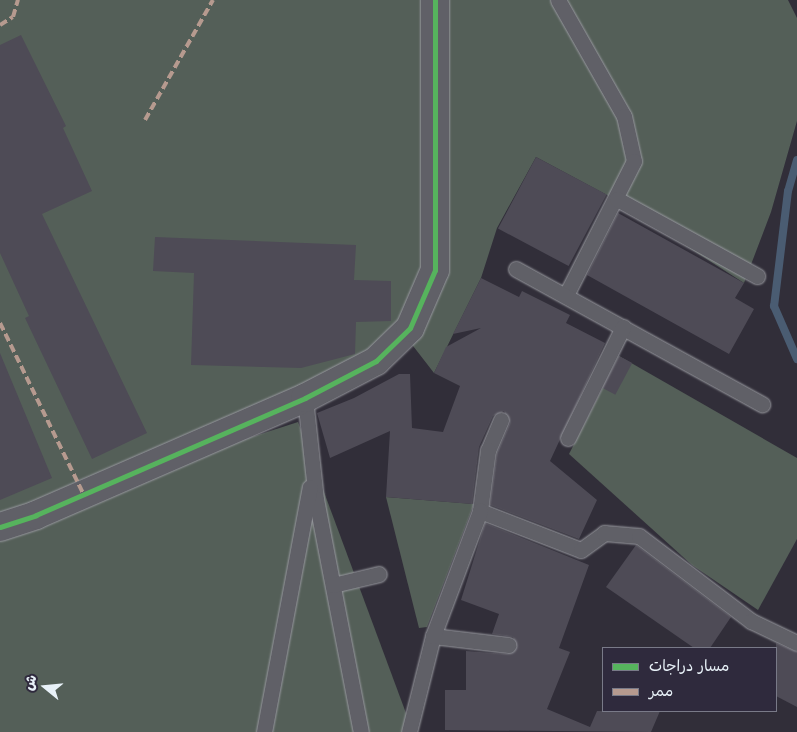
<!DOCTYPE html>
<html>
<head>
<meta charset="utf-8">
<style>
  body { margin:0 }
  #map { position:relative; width:797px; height:732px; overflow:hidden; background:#312e39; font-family:"Comic Neue","Playpen Sans Arabic",sans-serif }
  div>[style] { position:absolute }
  .green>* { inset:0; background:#545f58 }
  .stream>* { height:8px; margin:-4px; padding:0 4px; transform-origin:4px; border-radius:4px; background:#4a5c72 }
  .building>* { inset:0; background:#4e4b56; transform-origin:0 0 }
  .roads { filter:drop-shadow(0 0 1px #98999f) drop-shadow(0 0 1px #98999f) }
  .lane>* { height:15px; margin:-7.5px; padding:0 7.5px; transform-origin:7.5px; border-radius:7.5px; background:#606067 }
  .street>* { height:28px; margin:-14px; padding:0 14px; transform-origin:14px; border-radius:14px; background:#606067 }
  .quiet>* { height:4px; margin-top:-2px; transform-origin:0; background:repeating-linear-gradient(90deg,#b69a8f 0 8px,transparent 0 12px) }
  .cycleway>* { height:5px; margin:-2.5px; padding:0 2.5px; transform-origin:2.5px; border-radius:2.5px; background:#56b35d }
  span { translate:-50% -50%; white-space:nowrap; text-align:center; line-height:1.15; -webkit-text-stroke:4px #2f2a3d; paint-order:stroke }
  .legend { position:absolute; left:602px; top:647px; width:175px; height:65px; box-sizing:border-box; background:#2f2a3d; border:1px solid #797a88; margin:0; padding:6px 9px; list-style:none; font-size:15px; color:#e8f1f8 }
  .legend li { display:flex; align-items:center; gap:10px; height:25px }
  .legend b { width:25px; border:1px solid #797a88 }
  .north { position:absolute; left:20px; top:662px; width:50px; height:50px; -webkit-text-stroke:4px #2f2a3d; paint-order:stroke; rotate:287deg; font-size:14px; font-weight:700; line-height:20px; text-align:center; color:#e8f1f8 }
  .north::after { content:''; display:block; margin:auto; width:18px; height:22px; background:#e8f1f8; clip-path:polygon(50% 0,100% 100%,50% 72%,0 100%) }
</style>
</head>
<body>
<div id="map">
  <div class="green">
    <i style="clip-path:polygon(0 0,788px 0,797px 18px,797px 121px,771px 212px,744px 283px,607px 195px,536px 157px,497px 228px,481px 278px,434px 373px,410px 342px,0 516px)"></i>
    <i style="clip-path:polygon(619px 356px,797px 458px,797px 539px,758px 610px,692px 565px,569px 454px)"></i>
    <i style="clip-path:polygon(298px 422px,413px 732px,0 732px,0 518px)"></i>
    <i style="clip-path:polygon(386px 497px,474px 504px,427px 627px,419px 628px)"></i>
  </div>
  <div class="stream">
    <i style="left:797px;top:160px;width:32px;rotate:106deg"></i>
    <i style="left:788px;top:191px;width:116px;rotate:96.9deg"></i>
    <i style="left:774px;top:306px;width:58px;rotate:66.5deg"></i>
  </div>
  <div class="building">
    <i style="clip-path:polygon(21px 35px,66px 126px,63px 128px,92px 191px,42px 214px,147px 433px,92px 459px,25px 318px,29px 316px,0 253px,0 45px)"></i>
    <i style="left:536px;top:157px;width:80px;height:81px;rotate:28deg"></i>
    <i style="clip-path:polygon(618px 213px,744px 283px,735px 298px,754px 309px,729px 354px,587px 275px)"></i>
    <i style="clip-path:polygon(155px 237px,356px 245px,354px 280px,391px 281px,391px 321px,356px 322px,355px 354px,301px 368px,191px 365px,194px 273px,153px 271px)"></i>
    <i style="clip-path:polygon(481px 278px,519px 297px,522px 291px,570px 315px,566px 323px,605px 343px,550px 461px,597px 500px,579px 539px,490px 505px,497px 453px,510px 423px,504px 411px,493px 416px,479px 447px,472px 504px,386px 497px,390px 431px,330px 458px,317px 413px,354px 398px,399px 374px,410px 374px,412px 428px,443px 432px,460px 386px,434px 373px,446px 347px,481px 328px,453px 334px)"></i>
    <i style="clip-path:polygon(0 353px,52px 478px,0 500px)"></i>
    <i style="left:619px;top:356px;width:15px;height:36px;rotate:28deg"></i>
    <i style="clip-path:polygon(485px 523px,589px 565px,559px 648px,570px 652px,547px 709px,590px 727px,597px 711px,660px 711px,651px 732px,445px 730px,445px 690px,466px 690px,466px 651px,507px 654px,517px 647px,513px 637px,492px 634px,499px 614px,461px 600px)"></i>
    <i style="clip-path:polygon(636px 545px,731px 617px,710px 648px,694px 648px,606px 587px)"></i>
    <i style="clip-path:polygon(776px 643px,797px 652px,797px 707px,776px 696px)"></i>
  </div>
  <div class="roads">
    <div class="lane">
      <i style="left:558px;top:0;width:133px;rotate:60.4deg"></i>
      <i style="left:624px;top:116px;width:46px;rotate:77.5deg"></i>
      <i style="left:634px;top:161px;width:150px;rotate:116.9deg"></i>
      <i style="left:617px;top:199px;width:160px;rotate:28.8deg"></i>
      <i style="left:516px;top:269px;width:281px;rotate:28.8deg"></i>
      <i style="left:305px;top:398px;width:102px;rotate:83.8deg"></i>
      <i style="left:316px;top:499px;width:237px;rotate:79.1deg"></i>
      <i style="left:501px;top:420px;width:33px;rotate:113deg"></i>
      <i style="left:488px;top:450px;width:62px;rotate:97.5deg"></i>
      <i style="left:480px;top:511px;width:108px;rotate:21.1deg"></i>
      <i style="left:581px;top:550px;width:29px;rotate:-36deg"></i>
      <i style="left:604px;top:533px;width:35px;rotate:5deg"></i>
      <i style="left:639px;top:536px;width:141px;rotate:37.2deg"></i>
      <i style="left:751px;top:621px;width:51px;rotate:25.6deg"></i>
      <i style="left:568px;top:438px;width:124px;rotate:-63.6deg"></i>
      <i style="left:333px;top:585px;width:47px;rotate:-13.4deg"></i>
      <i style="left:433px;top:636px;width:76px;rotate:6.8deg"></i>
      <i style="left:264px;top:732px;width:249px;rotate:-79.4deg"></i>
      <i style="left:409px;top:732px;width:99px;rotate:-76deg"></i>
      <i style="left:433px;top:636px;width:134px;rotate:-69.4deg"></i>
    </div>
    <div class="street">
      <i style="left:0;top:527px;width:38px;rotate:-18deg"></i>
      <i style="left:36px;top:515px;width:293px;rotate:-23.5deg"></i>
      <i style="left:305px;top:398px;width:80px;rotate:-27.5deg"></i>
      <i style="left:376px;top:361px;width:47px;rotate:-44.1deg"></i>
      <i style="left:410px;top:328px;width:63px;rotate:-66.7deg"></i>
      <i style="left:435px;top:270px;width:270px;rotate:-90deg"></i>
    </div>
  </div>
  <div class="quiet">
    <i style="left:0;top:25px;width:15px;rotate:-32deg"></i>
    <i style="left:13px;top:17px;width:18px;rotate:-74deg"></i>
    <i style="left:145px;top:120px;width:138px;rotate:-60.5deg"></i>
    <i style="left:0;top:323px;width:191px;rotate:64deg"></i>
  </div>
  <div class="cycleway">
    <i style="left:0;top:527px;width:38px;rotate:-18deg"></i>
    <i style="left:36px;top:515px;width:293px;rotate:-23.5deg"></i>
    <i style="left:305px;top:398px;width:80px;rotate:-27.5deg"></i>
    <i style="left:376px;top:361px;width:47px;rotate:-44.1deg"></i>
    <i style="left:410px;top:328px;width:63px;rotate:-66.7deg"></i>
    <i style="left:435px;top:270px;width:270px;rotate:-90deg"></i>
  </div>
  <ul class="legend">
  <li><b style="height:6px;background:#56b35d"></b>مسار دراجات</li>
  <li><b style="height:6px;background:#b69a8f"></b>ممر</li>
  </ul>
  <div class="north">ش</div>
</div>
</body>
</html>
